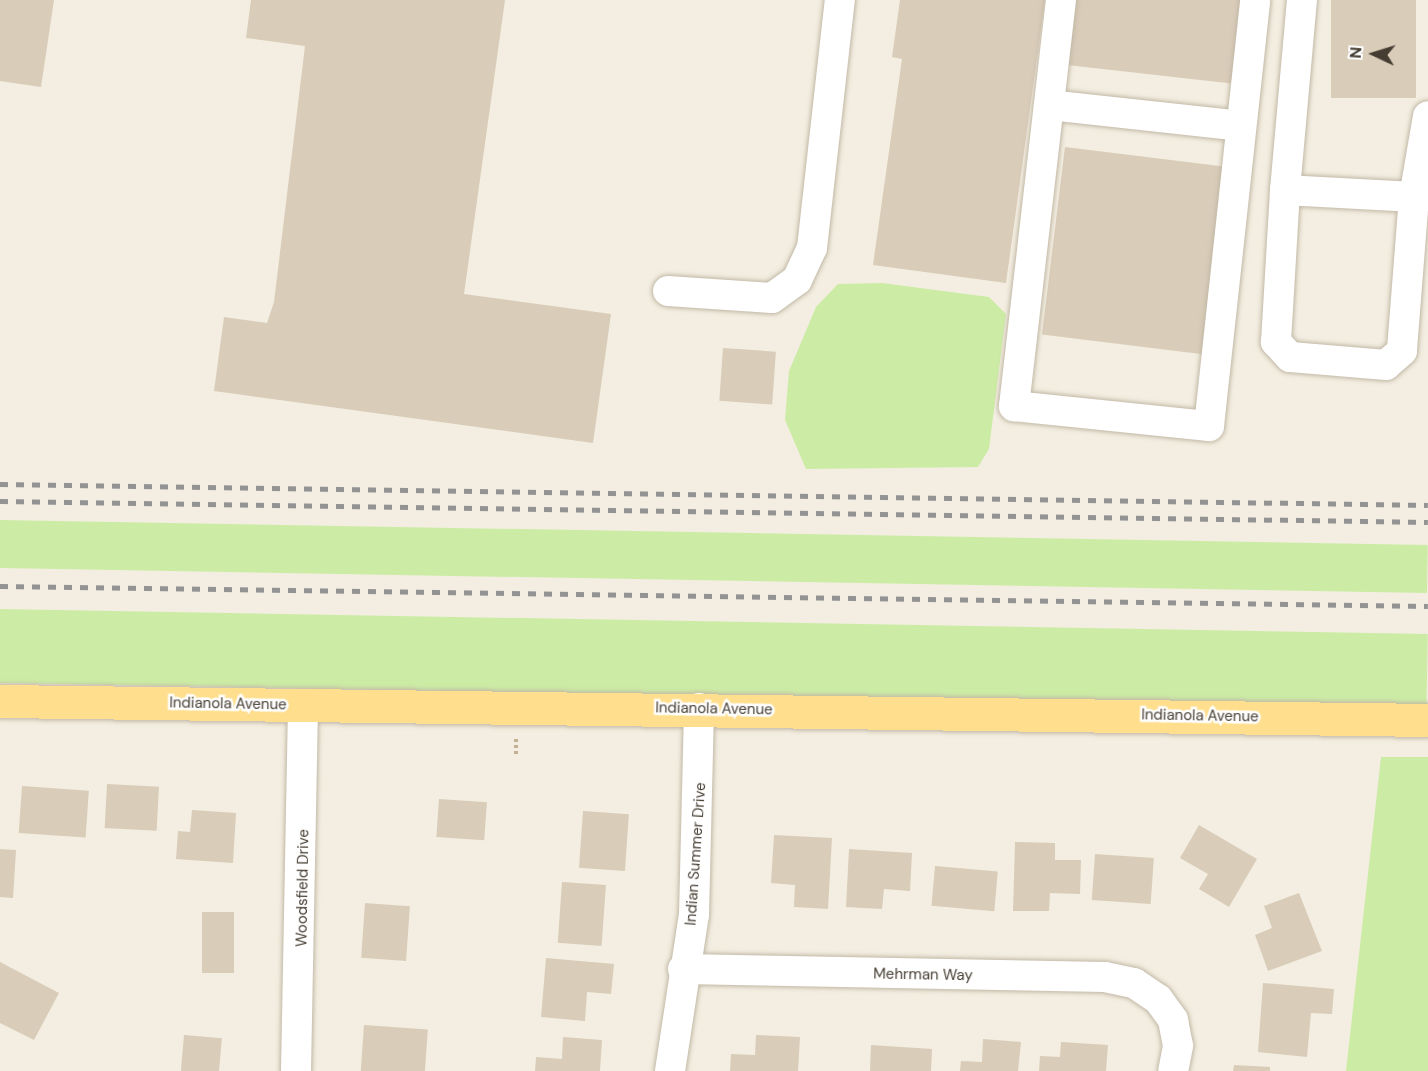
<!DOCTYPE html>
<html>
<head>
<meta charset="utf-8">
<style>
  body { margin:0 }
  #map { position:relative; width:1428px; height:1071px; overflow:hidden; background:#f3eee1; font-family:"DM Sans",sans-serif }
  div>[style] { position:absolute }
  .green>* { inset:0; background:#cceca5; transform-origin:0 0 }
  .building>* { inset:0; background:#d9ccb9; transform-origin:0 0 }
  .path>* { height:4px; margin-top:-2px; transform-origin:0; background:repeating-linear-gradient(90deg,#c2b293 0 3px,transparent 0 6px) }
  .roads { filter:drop-shadow(0 0 2px #c2b8a6) drop-shadow(0 0 2px #c2b8a6) }
  .minor>* { height:30px; margin:-15px; padding:0 15px; transform-origin:15px; border-radius:15px; background:#fff }
  .major>* { height:33px; margin:-16.5px; padding:0 16.5px; transform-origin:16.5px; border-radius:16.5px; background:#ffdf8e }
  .rail>* { height:4.5px; margin-top:-2.25px; transform-origin:0; background:repeating-linear-gradient(90deg,#939393 0 8px,transparent 0 16px) }
  span { translate:-50% -50%; white-space:nowrap; text-align:center; line-height:1.15; -webkit-text-stroke:5px #fff; paint-order:stroke }
  .street-label { font-size:15px; color:#453d32 }
  .north { position:absolute; left:1344px; top:24px; width:60px; height:60px; -webkit-text-stroke:4px #fff; paint-order:stroke; rotate:274deg; font-size:16px; font-weight:700; line-height:24px; text-align:center; color:#453d32 }
  .north::after { content:''; display:block; margin:auto; width:21px; height:27px; background:#453d32; clip-path:polygon(50% 0,100% 100%,50% 72%,0 100%) }
</style>
</head>
<body>
<div id="map">
  <div class="green">
    <i style="clip-path:polygon(882px 283px,989px 297px,1006px 314px,989px 449px,978px 467px,806px 469px,785px 420px,789px 371px,816px 307px,838px 284px)"></i>
    <i style="left:0;top:520px;width:1428px;height:48px;rotate:1deg"></i>
    <i style="left:0;top:609px;width:1428px;height:74px;rotate:1deg"></i>
    <i style="clip-path:polygon(1381px 757px,1428px 757px,1428px 1071px,1346px 1071px)"></i>
  </div>
  <div class="building">
    <i style="clip-path:polygon(0 0,54px 0,41px 87px,0 81px)"></i>
    <i style="clip-path:polygon(251px 0,505px 0,464px 294px,611px 314px,593px 443px,214px 391px,224px 317px,267px 323px,274px 302px,305px 46px,246px 38px)"></i>
    <i style="clip-path:polygon(900px 0,1045px 0,1006px 283px,873px 265px,902px 59px,892px 57px)"></i>
    <i style="clip-path:polygon(1074px 0,1245px 0,1236px 84px,1067px 65px)"></i>
    <i style="left:1331px;top:0;width:85px;height:98px"></i>
    <i style="left:1065px;top:147px;width:166px;height:189px;rotate:7deg"></i>
    <i style="left:723px;top:348px;width:53px;height:53px;rotate:4deg"></i>
    <i style="left:107px;top:784px;width:52px;height:44px;rotate:3deg"></i>
    <i style="left:22px;top:786px;width:67px;height:47px;rotate:4deg"></i>
    <i style="left:439px;top:799px;width:48px;height:38px;rotate:4deg"></i>
    <i style="clip-path:polygon(192px 810px,236px 813px,233px 863px,176px 859px,178px 831px,190px 832px)"></i>
    <i style="left:583px;top:811px;width:46px;height:57px;rotate:4deg"></i>
    <i style="clip-path:polygon(1199px 825px,1257px 859px,1229px 907px,1199px 889px,1208px 874px,1180px 858px)"></i>
    <i style="clip-path:polygon(774px 835px,832px 838px,828px 909px,794px 907px,795px 885px,771px 883px)"></i>
    <i style="clip-path:polygon(1015px 842px,1055px 843px,1055px 860px,1081px 860px,1080px 894px,1050px 893px,1049px 911px,1013px 911px)"></i>
    <i style="clip-path:polygon(0 849px,16px 850px,13px 898px,0 897px)"></i>
    <i style="clip-path:polygon(849px 849px,912px 853px,910px 891px,884px 889px,882px 909px,846px 907px)"></i>
    <i style="left:1095px;top:854px;width:59px;height:46px;rotate:4deg"></i>
    <i style="left:935px;top:866px;width:63px;height:40px;rotate:5deg"></i>
    <i style="left:562px;top:882px;width:44px;height:61px;rotate:4deg"></i>
    <i style="clip-path:polygon(1299px 893px,1322px 951px,1268px 971px,1255px 935px,1272px 928px,1264px 906px)"></i>
    <i style="left:365px;top:903px;width:45px;height:55px;rotate:4deg"></i>
    <i style="left:202px;top:912px;width:32px;height:61px"></i>
    <i style="clip-path:polygon(546px 958px,614px 964px,611px 994px,587px 992px,585px 1021px,541px 1017px)"></i>
    <i style="clip-path:polygon(0 962px,59px 993px,34px 1040px,0 1023px)"></i>
    <i style="clip-path:polygon(1263px 983px,1334px 989px,1332px 1014px,1311px 1013px,1307px 1057px,1258px 1052px)"></i>
    <i style="left:364px;top:1025px;width:64px;height:46px;rotate:4deg"></i>
    <i style="left:184px;top:1035px;width:38px;height:36px;rotate:5deg"></i>
    <i style="clip-path:polygon(756px 1035px,800px 1037px,798px 1071px,730px 1071px,731px 1054px,755px 1055px)"></i>
    <i style="clip-path:polygon(563px 1037px,602px 1040px,600px 1071px,535px 1071px,536px 1057px,562px 1059px)"></i>
    <i style="clip-path:polygon(983px 1039px,1021px 1042px,1018px 1071px,960px 1071px,961px 1061px,982px 1062px)"></i>
    <i style="clip-path:polygon(1061px 1042px,1108px 1045px,1106px 1071px,1039px 1071px,1040px 1056px,1060px 1057px)"></i>
    <i style="clip-path:polygon(871px 1045px,932px 1049px,931px 1071px,870px 1071px)"></i>
    <i style="clip-path:polygon(1234px 1065px,1270px 1067px,1270px 1071px,1233px 1071px)"></i>
  </div>
  <div class="path">
    <i style="left:516px;top:754px;width:17px;rotate:-90deg"></i>
  </div>
  <div class="roads">
    <div class="minor">
      <i style="left:1061px;top:0;width:409px;rotate:96.6deg"></i>
      <i style="left:1014px;top:406px;width:196px;rotate:5.9deg"></i>
      <i style="left:1209px;top:426px;width:428px;rotate:-83.8deg"></i>
      <i style="left:1049px;top:105px;width:193px;rotate:6.2deg"></i>
      <i style="left:1285px;top:190px;width:129px;rotate:3.1deg"></i>
      <i style="left:1414px;top:197px;width:154px;rotate:94.5deg"></i>
      <i style="left:1402px;top:351px;width:21px;rotate:139deg"></i>
      <i style="left:1386px;top:365px;width:96px;rotate:-175.2deg"></i>
      <i style="left:1290px;top:357px;width:21px;rotate:-133deg"></i>
      <i style="left:1276px;top:342px;width:152px;rotate:-86.6deg"></i>
      <i style="left:1285px;top:190px;width:191px;rotate:-84.9deg"></i>
      <i style="left:1414px;top:197px;width:82px;rotate:-80.2deg"></i>
      <i style="left:668px;top:291px;width:104px;rotate:3.9deg"></i>
      <i style="left:772px;top:298px;width:31px;rotate:-36deg"></i>
      <i style="left:797px;top:280px;width:35px;rotate:-65deg"></i>
      <i style="left:812px;top:248px;width:250px;rotate:-83.6deg"></i>
      <i style="left:683px;top:969px;width:422px;rotate:1.1deg"></i>
      <i style="left:1105px;top:977px;width:30px;rotate:12deg"></i>
      <i style="left:1134px;top:983px;width:29px;rotate:34deg"></i>
      <i style="left:1158px;top:999px;width:26px;rotate:54deg"></i>
      <i style="left:1173px;top:1020px;width:26px;rotate:79deg"></i>
      <i style="left:1178px;top:1046px;width:25px;rotate:101deg"></i>
      <i style="left:296px;top:1071px;width:366px;rotate:-88.9deg"></i>
      <i style="left:670px;top:1071px;width:158px;rotate:-81.3deg"></i>
      <i style="left:694px;top:915px;width:207px;rotate:-88.6deg"></i>
    </div>
    <div class="major">
      <i style="left:0;top:701px;width:1428px;rotate:0.76deg"></i>
    </div>
  </div>
  <div class="rail">
    <i style="left:0;top:484px;width:1428px;rotate:0.84deg"></i>
    <i style="left:0;top:501px;width:1428px;rotate:0.84deg"></i>
    <i style="left:0;top:586px;width:1428px;rotate:0.8deg"></i>
  </div>
  <div class="street-label">
    <span style="left:228px;top:704px;rotate:1deg">Indianola Avenue</span>
    <span style="left:714px;top:709px;rotate:1deg">Indianola Avenue</span>
    <span style="left:1200px;top:716px;rotate:1deg">Indianola Avenue</span>
    <span style="left:696px;top:854px;rotate:-86deg">Indian Summer Drive</span>
    <span style="left:303px;top:888px;rotate:-89deg">Woodsfield Drive</span>
    <span style="left:923px;top:975px;rotate:1deg">Mehrman Way</span>
  </div>
  <div class="north">N</div>
</div>
</body>
</html>
